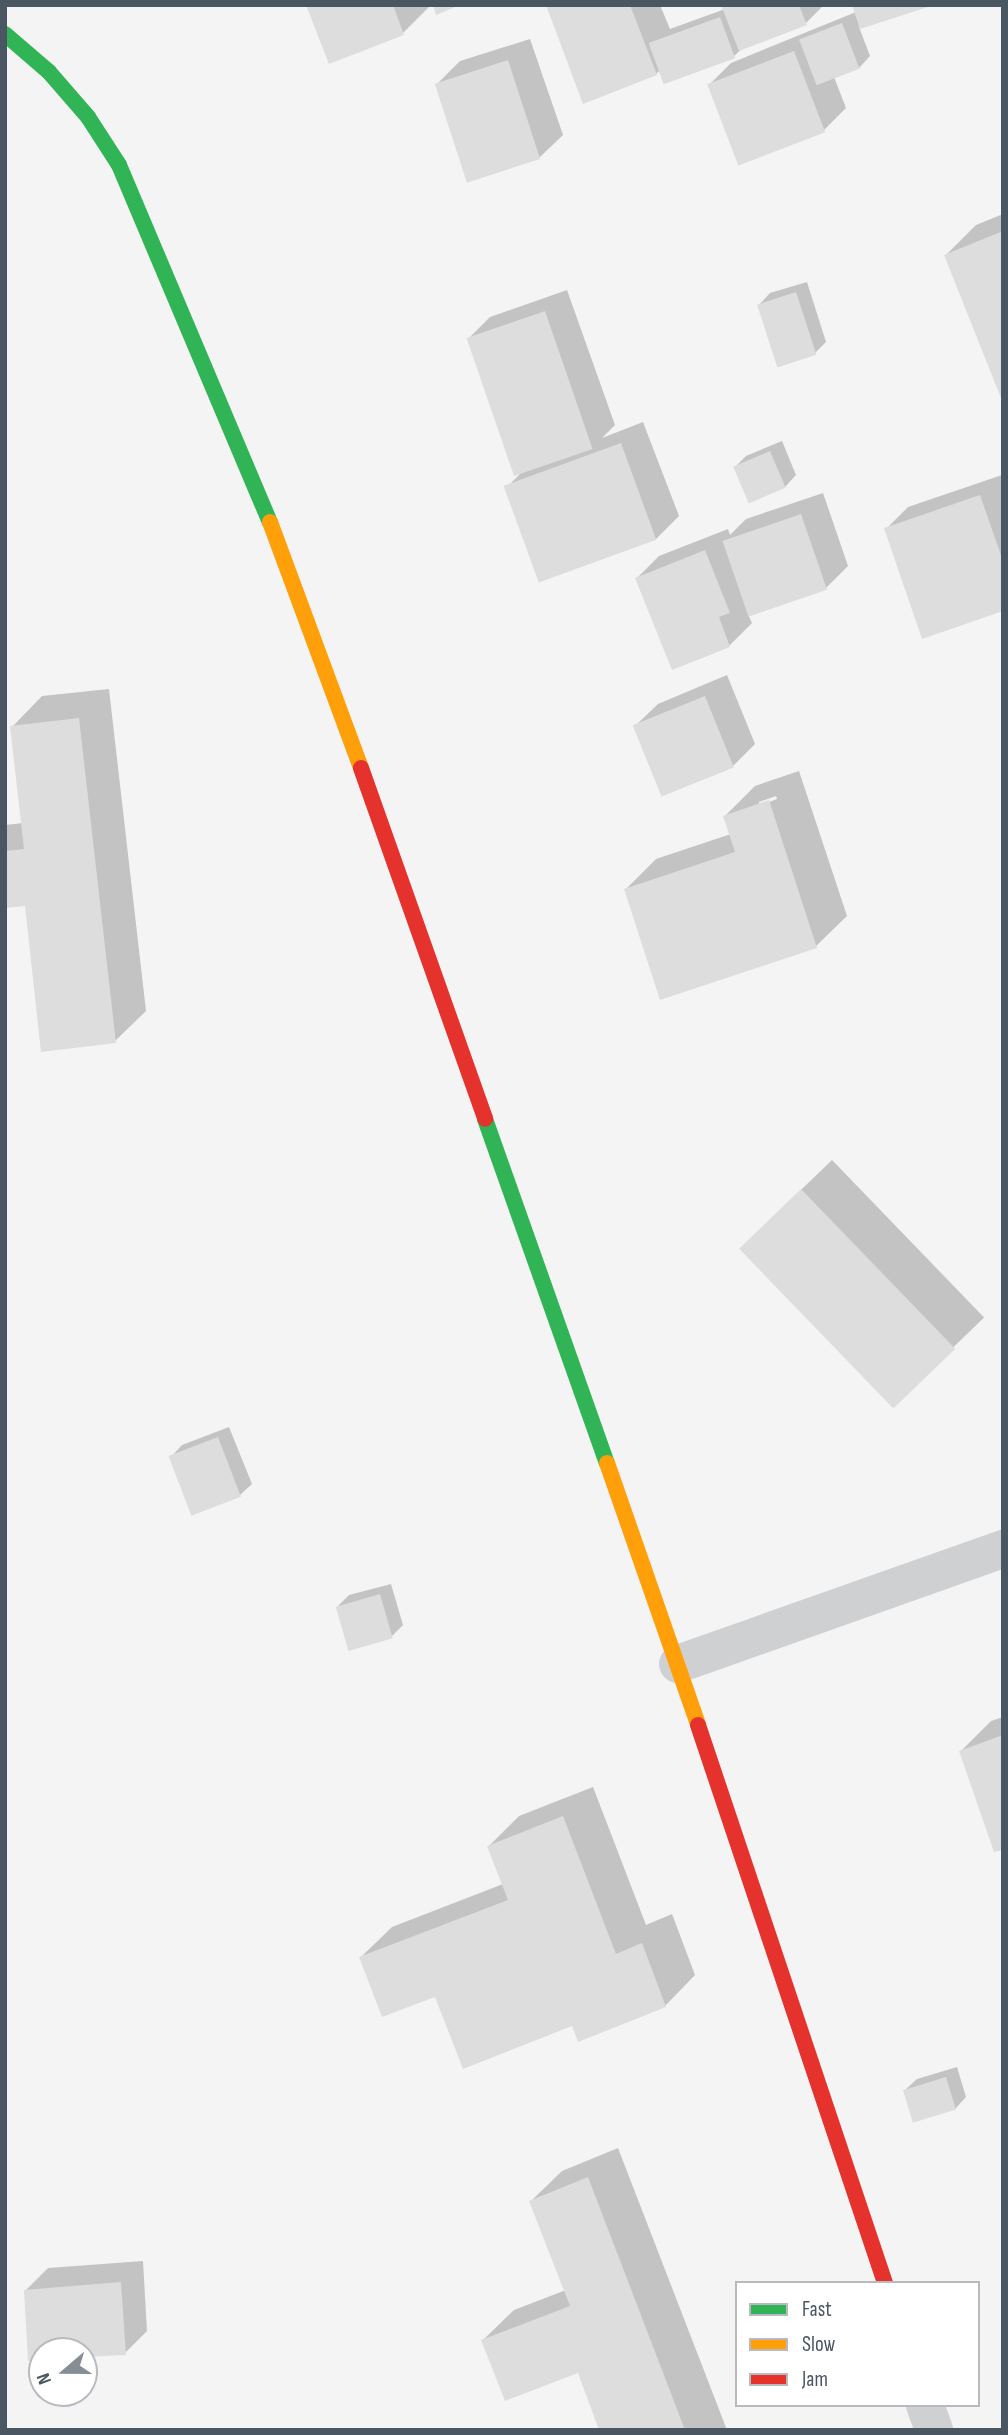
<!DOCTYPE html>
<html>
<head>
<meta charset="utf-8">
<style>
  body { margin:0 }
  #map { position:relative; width:1008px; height:2435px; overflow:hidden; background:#f4f4f4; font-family:"Sofia Sans Condensed",sans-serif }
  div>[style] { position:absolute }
  .shadow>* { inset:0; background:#0003; transform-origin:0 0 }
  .building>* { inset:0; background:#ddddde; transform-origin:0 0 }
  .street>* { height:38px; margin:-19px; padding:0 19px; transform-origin:19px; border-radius:19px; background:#ced0d2 }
  .fast>* { height:16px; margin:-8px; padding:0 8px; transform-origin:8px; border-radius:8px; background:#30b455 }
  .slow>* { height:16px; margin:-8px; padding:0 8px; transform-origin:8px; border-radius:8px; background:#ff9f0a }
  .jam>* { height:16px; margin:-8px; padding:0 8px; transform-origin:8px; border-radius:8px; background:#e5322d }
  span { translate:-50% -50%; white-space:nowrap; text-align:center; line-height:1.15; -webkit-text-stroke:7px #fff; paint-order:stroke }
  .frame { position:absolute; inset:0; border:7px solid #4a5661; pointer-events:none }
  .legend { position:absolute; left:735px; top:2281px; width:245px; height:126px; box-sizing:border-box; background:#fff; border:2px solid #b7bbc0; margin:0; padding:9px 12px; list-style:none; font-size:21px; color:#4a5661 }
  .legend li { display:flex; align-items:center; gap:14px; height:35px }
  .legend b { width:35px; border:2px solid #b7bbc0 }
  .north { position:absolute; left:28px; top:2337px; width:70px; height:70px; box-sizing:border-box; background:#fff; border:2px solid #b7bbc0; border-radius:50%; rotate:250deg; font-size:19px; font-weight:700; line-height:28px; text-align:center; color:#4a5661 }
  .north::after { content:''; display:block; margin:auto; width:24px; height:32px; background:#868d94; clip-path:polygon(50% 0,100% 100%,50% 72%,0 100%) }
</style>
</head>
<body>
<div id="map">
  <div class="shadow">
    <i style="clip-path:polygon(308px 5px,431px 5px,403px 33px,330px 62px)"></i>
    <i style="clip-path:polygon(548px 5px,660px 5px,670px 29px,725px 9px,723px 5px,824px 5px,806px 23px,744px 47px,734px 56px,661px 69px,656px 74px)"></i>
    <i style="clip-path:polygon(927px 5px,859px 27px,870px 56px,859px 68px,834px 77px,846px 108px,824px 130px,709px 85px,731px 63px,856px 12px)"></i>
    <i style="clip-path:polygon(530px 39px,563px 135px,540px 157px,437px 84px,460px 61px)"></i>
    <i style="clip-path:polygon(1003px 214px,1003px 399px,946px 255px,976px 225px)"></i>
    <i style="clip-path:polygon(807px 282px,826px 342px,815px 353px,759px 305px,770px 293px)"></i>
    <i style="clip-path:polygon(567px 290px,615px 425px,602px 438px,643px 422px,679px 516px,656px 539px,506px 488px,522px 472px,468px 339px,490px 317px)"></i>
    <i style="clip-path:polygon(782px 441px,796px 475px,785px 487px,735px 467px,746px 456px)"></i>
    <i style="clip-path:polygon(1002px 475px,1003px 476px,1003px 610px,886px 529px,908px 507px)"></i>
    <i style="clip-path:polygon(823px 493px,848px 566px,826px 588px,748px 614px,752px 623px,729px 646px,637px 578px,659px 556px,728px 529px,730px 535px,746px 519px)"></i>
    <i style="clip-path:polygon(727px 675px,755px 744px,733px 766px,635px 726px,658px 704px)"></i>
    <i style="clip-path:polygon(109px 689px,146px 1011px,115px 1041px,27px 904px,5px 906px,5px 825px,23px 823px,12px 727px,42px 696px)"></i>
    <i style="clip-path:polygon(evenodd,799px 771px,847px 916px,816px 946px,626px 889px,656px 859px,731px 834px,725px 816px,755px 786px,799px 771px,776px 796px,777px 799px,759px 806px,759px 802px,776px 796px)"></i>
    <i style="left:832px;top:1160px;width:219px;height:126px;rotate:46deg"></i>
    <i style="clip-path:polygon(229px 1427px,252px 1484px,240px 1495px,171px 1457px,182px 1445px)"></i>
    <i style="clip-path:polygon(391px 1584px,403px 1625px,392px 1636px,338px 1606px,349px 1595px)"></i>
    <i style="clip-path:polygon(1003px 1717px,1003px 1848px,961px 1751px,991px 1721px)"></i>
    <i style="clip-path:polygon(593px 1787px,646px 1925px,672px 1914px,695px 1975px,665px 2006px,573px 2024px,436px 1995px,361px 1957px,392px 1927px,503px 1884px,489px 1846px,519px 1816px)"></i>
    <i style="clip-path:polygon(957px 2067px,966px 2097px,955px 2109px,905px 2090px,917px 2079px)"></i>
    <i style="clip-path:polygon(618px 2148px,727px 2430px,601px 2430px,579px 2371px,483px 2340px,514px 2310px,566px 2290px,531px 2201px,562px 2171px)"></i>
    <i style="clip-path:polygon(143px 2261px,147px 2331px,125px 2353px,84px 2356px,84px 2351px,42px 2351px,42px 2358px,26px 2290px,48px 2268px)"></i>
  </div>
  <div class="building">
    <i style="clip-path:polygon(306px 5px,393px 5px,404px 35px,329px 64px)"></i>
    <i style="clip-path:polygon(433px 5px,460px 5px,436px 15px)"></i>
    <i style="clip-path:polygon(546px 5px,630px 5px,657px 75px,583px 104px)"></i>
    <i style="clip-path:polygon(721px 5px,799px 5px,807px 25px,739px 51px)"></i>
    <i style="clip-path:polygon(852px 5px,931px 5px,931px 6px,860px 29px)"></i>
    <i style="left:720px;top:17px;width:44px;height:76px;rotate:70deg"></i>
    <i style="left:842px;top:23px;width:49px;height:46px;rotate:69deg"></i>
    <i style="left:794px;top:51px;width:87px;height:93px;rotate:69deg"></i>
    <i style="left:508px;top:60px;width:104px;height:77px;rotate:72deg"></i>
    <i style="clip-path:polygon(1003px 231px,1003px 403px,944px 255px)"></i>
    <i style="left:796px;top:292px;width:66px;height:41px;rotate:72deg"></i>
    <i style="left:545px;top:311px;width:146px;height:83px;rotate:71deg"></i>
    <i style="left:621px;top:443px;width:103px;height:125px;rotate:70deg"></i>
    <i style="left:770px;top:451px;width:40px;height:40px;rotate:67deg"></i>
    <i style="clip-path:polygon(980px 495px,1003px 561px,1003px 611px,922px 639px,884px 528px)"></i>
    <i style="left:801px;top:514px;width:80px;height:83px;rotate:71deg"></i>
    <i style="clip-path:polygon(705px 550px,730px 613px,719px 617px,730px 647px,672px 670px,635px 578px)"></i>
    <i style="left:705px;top:696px;width:77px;height:78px;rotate:68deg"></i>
    <i style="clip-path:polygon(79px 718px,116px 1043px,41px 1052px,25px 906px,5px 908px,5px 851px,24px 849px,10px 726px)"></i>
    <i style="clip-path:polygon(769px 800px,817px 948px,660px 1000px,624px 889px,735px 852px,723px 816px)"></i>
    <i style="left:801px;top:1189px;width:222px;height:86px;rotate:46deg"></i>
    <i style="left:218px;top:1437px;width:64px;height:53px;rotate:69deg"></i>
    <i style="left:380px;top:1594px;width:46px;height:46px;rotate:74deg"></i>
    <i style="clip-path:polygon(1003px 1735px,1003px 1850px,994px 1852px,959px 1751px)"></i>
    <i style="clip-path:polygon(563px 1816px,616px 1954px,642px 1943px,666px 2007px,578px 2042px,572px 2026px,463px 2069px,435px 1997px,382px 2017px,359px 1957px,508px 1900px,487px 1846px)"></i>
    <i style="left:946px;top:2077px;width:34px;height:45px;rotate:73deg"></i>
    <i style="clip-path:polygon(588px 2177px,685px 2430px,599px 2430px,578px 2373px,505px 2401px,481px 2340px,570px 2306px,529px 2201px)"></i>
    <i style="clip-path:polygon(121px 2282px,126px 2355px,84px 2357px,84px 2351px,42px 2351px,42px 2360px,28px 2361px,24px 2290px)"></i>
  </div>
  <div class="street">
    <i style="left:678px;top:1664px;width:345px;rotate:-19.5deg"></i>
    <i style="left:925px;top:2405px;width:27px;rotate:70deg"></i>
  </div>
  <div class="fast">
    <i style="left:5px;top:34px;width:58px;rotate:40.8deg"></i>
    <i style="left:49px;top:72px;width:60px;rotate:49.1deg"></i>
    <i style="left:88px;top:117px;width:57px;rotate:57.1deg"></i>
    <i style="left:119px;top:165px;width:388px;rotate:67.1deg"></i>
    <i style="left:485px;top:1119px;width:365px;rotate:70.5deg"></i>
  </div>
  <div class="slow">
    <i style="left:270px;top:522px;width:262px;rotate:69.7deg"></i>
    <i style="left:607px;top:1463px;width:277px;rotate:70.8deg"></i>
  </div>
  <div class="jam">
    <i style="left:361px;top:768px;width:372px;rotate:70.5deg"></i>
    <i style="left:698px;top:1725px;width:589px;rotate:71.47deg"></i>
  </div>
  <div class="frame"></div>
  <ul class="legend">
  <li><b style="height:9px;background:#30b455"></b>Fast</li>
  <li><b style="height:9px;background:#ff9f0a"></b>Slow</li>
  <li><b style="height:9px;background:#e5322d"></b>Jam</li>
  </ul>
  <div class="north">N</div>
</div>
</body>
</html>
